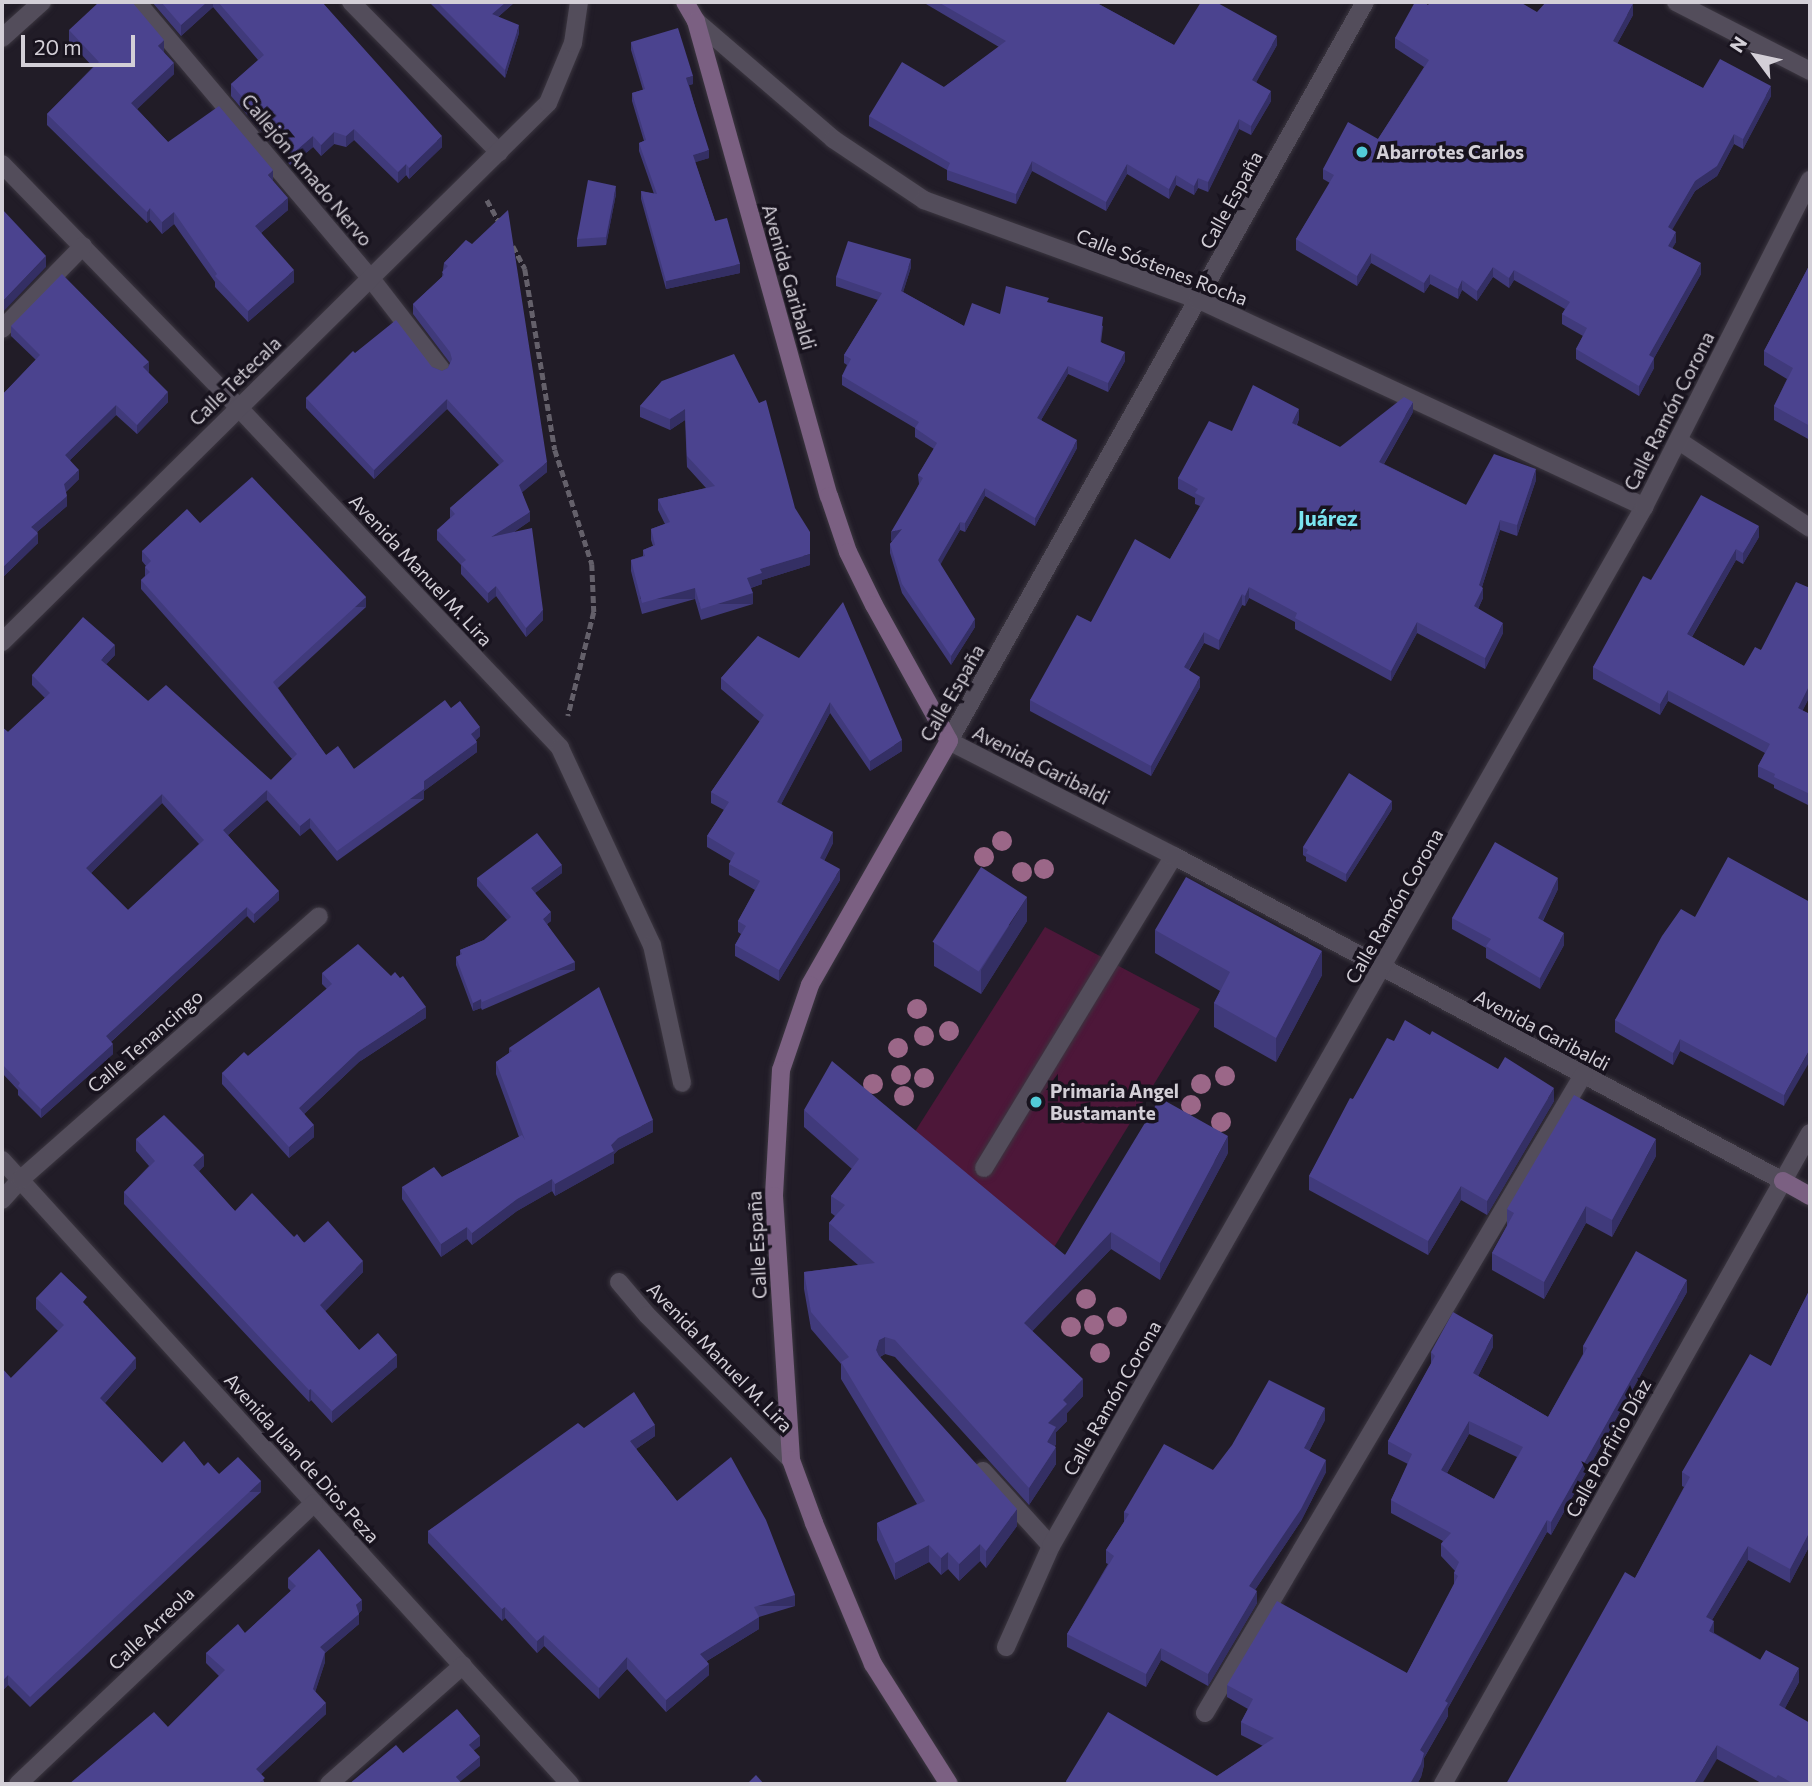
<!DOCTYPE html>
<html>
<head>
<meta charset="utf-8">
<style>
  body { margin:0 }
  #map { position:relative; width:1812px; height:1786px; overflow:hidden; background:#211c27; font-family:Commissioner,sans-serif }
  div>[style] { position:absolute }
  .green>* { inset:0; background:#4d1739 }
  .path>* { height:4.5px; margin-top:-2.25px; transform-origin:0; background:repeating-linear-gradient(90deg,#64606a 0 7px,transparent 0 10.5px) }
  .roads { filter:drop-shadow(0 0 2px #3b3640) drop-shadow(0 0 2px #3b3640) }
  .lane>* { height:18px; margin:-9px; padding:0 9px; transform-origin:9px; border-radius:9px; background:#534d5b }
  .street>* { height:18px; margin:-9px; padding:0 9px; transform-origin:9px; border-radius:9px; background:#534d5b }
  .secondary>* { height:18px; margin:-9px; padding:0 9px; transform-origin:9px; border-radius:9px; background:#7b6082 }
  .trees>* { width:20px; height:20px; margin:-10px; border-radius:50%; background:#9b6788 }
  .wall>* { inset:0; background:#403a7b }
  .shaded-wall>* { inset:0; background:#342f64; transform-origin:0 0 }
  .building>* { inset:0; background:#4b438f; transform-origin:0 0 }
  .dots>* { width:19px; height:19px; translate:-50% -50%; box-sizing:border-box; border:4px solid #18131e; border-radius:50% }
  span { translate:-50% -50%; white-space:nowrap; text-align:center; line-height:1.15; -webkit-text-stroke:7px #18131e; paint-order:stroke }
  .poi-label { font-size:19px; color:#d3cfd7; font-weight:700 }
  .left { translate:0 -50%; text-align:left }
  .street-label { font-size:19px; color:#d3cfd7 }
  .neighbourhood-label { font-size:21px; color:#7ae4f0; font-weight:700 }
  .frame { position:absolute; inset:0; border:4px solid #d3cfd7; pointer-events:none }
  .north { position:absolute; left:1721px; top:21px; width:70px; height:70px; -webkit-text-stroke:5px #18131e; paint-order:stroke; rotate:303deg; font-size:19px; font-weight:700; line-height:28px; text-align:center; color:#d3cfd7 }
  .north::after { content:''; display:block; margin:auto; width:24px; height:32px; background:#d3cfd7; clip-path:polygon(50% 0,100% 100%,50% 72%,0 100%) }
  .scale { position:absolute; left:21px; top:35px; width:114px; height:32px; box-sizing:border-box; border:4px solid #d3cfd7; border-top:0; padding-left:9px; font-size:21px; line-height:24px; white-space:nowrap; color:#d3cfd7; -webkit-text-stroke:5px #18131e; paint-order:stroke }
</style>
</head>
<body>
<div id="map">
  <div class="green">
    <i style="clip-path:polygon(1045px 927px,1200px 1009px,1048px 1257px,909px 1141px)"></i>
  </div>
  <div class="path">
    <i style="left:487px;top:200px;width:26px;rotate:61deg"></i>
    <i style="left:513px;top:246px;width:26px;rotate:62deg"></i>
    <i style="left:525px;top:269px;width:183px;rotate:80.6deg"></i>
    <i style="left:555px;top:450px;width:120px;rotate:72deg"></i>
    <i style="left:592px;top:564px;width:48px;rotate:87.6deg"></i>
    <i style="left:594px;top:612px;width:107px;rotate:104deg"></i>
  </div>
  <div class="roads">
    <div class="lane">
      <i style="left:137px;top:2px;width:364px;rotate:49.8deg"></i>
      <i style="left:372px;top:280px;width:113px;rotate:52.2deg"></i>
      <i style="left:1679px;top:441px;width:157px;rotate:33.6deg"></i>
      <i style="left:984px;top:1168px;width:365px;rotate:-58.7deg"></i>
      <i style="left:983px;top:1471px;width:101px;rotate:47.8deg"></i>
    </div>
    <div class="street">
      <i style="left:351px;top:2px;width:211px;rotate:45.4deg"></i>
      <i style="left:1365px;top:2px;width:848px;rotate:119.38deg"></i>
      <i style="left:949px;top:741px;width:253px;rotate:27.1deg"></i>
      <i style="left:1174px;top:856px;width:690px;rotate:28.09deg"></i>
      <i style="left:1676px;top:2px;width:151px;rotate:27.2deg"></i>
      <i style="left:696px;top:21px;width:181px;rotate:40.7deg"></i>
      <i style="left:833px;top:139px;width:110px;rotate:33.8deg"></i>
      <i style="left:924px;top:200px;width:293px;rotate:20deg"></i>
      <i style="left:1199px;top:300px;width:491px;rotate:24.9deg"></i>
      <i style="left:2px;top:38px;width:54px;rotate:-42deg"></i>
      <i style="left:2px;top:164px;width:339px;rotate:45.8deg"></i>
      <i style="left:238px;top:407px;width:469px;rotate:46.6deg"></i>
      <i style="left:560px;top:748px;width:217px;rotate:65deg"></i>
      <i style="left:652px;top:945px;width:141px;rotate:77.7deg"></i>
      <i style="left:2px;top:329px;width:116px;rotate:-45.7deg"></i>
      <i style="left:2px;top:642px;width:767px;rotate:-44.63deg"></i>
      <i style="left:548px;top:103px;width:65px;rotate:-67.4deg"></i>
      <i style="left:573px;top:43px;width:41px;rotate:-81.7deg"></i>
      <i style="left:2px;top:1160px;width:844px;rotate:47.69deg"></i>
      <i style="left:2px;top:1200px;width:28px;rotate:-48deg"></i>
      <i style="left:21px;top:1179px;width:397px;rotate:-41.4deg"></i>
      <i style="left:619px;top:1282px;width:43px;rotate:49.7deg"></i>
      <i style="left:647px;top:1315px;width:204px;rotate:45.2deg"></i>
      <i style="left:1006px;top:1647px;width:111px;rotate:-66deg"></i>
      <i style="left:1051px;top:1546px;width:1196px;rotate:-60.28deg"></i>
      <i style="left:1644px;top:507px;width:367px;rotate:-63.1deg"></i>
      <i style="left:1205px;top:1713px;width:742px;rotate:-59.35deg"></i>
      <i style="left:18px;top:1784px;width:408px;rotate:-43.5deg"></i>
      <i style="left:329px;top:1784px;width:179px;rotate:-41.6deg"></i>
      <i style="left:1443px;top:1784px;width:747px;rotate:-60.59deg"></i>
    </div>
    <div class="secondary">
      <i style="left:685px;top:2px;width:22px;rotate:60deg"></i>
      <i style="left:696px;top:21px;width:493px;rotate:74.4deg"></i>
      <i style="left:829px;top:496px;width:59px;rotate:71.3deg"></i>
      <i style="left:848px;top:552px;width:59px;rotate:63.9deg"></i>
      <i style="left:874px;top:605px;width:155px;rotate:61.1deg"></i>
      <i style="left:949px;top:741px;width:281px;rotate:119.7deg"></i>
      <i style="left:810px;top:985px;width:90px;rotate:108.8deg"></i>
      <i style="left:781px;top:1070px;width:126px;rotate:93.2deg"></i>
      <i style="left:774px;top:1196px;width:265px;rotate:86.3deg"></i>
      <i style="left:791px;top:1460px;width:67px;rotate:69.9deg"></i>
      <i style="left:814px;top:1523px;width:153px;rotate:67.3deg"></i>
      <i style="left:873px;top:1664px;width:142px;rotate:57.7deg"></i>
      <i style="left:1783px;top:1181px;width:31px;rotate:29deg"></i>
    </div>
  </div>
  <div class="trees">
    <i style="left:1002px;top:841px"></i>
    <i style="left:984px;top:857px"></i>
    <i style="left:1044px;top:869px"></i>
    <i style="left:1022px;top:872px"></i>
    <i style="left:917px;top:1009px"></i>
    <i style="left:949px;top:1031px"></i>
    <i style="left:924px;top:1036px"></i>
    <i style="left:898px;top:1048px"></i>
    <i style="left:901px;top:1075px"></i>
    <i style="left:1225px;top:1076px"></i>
    <i style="left:924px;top:1078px"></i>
    <i style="left:873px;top:1084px"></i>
    <i style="left:1201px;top:1084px"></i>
    <i style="left:904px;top:1096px"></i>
    <i style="left:1191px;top:1105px"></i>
    <i style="left:1221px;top:1122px"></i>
    <i style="left:1086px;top:1299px"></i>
    <i style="left:1117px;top:1317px"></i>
    <i style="left:1094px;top:1325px"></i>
    <i style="left:1071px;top:1327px"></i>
    <i style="left:1100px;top:1353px"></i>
  </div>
  <div class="wall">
    <i style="clip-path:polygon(152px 2px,322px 2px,442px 147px,409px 179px,406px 175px,398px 183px,354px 140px,346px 147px,334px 144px,321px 156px,313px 147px,291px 166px,231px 96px,231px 84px,258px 60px,213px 7px,181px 36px)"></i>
    <i style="clip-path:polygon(429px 2px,515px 2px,498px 17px,519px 33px,505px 78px)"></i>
    <i style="clip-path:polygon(926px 2px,1095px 2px,1174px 45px,1277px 45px,1256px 82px,1271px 101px,1251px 135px,1239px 129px,1208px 192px,1198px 188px,1194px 195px,1176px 185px,1169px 199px,1127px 174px,1106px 211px,1032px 171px,1016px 204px,947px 180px,947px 170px,869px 126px,869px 116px,944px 87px,999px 47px,926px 4px)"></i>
    <i style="clip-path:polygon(1428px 5px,1537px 12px,1633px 15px,1617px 44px,1703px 88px,1771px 96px,1743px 149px,1734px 144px,1717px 176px,1695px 191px,1672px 229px,1676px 242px,1672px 248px,1701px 274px,1654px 358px,1654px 368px,1639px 396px,1576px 359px,1576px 349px,1583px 336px,1562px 324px,1562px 314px,1565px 309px,1514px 280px,1509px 288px,1493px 277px,1477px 301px,1462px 290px,1458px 299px,1430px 284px,1424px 293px,1371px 263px,1357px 286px,1296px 250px,1296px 239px,1330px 183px,1323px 179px,1323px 169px,1378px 139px,1424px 67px,1395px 48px,1395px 38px)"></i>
    <i style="clip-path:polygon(69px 30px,164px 52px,174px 74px,137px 109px,168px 142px,273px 181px,288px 210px,261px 233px,294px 282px,248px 322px,215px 287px,215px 282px,174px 224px,162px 234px,150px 220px,147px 223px,47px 125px,47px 114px,93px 67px,69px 41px)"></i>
    <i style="clip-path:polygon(631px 42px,693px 84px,689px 85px,709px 158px,695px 162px,715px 221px,740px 273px,666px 289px,641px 199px,641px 191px,654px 194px,639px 151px,639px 143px,644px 141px,632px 101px,632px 93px,643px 90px,631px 50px)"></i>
    <i style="clip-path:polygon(616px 194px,606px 245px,577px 247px,577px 239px)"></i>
    <i style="clip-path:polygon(466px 240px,547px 472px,522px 492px,530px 521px,514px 532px,543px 620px,526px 637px,496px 596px,488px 603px,461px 574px,461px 565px,437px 540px,437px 530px,450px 518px,450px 508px,499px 465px,447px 409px,374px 479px,306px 408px,306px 398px,355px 353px,432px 367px,442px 371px,448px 368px,450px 363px,413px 314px,413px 304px,442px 277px,444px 263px)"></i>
    <i style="clip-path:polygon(1810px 264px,1810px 440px,1774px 420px,1774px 406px,1787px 379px,1764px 365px,1764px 351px)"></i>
    <i style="clip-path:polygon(911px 267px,903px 292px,964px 326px,1000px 314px,1049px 303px,1103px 326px,1101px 342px,1125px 361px,1108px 392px,1068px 374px,1041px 420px,1077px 448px,1035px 526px,985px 496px,965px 532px,960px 530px,940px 564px,975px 627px,951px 665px,902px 593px,890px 553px,890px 544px,893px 540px,891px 541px,919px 484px,918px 475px,934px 449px,915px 437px,915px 428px,842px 385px,842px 376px,847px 365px,844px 363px,844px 355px,878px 300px,836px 286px,836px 277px)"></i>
    <i style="clip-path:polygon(11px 326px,149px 372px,148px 372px,168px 402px,137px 434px,116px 415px,70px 460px,79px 479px,66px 492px,67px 506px,37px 532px,38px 543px,2px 578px,2px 395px,36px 360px,11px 336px)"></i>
    <i style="clip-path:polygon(662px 381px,810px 565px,762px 580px,762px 584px,751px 588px,753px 604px,701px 620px,695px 599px,642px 614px,631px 571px,631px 560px,643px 556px,643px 550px,653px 546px,651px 540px,651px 529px,665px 524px,658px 510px,658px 499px,706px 488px,687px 467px,685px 420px,670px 430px,640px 417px,640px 406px)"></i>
    <i style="clip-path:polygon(1413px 412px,1384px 464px,1466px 505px,1536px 480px,1517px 536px,1500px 530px,1482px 587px,1483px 598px,1478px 609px,1503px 633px,1485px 669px,1417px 633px,1391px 681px,1295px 629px,1295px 622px,1249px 598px,1245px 606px,1242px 605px,1219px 650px,1204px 643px,1189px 670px,1200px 687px,1151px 776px,1030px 711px,1030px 700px,1091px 622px,1170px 559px,1200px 506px,1195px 504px,1195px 498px,1178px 489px,1178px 478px,1232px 431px,1299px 419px,1297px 425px,1340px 447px)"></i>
    <i style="clip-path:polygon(evenodd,200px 523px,366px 607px,278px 688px,326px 755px,354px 769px,451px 708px,480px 736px,476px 740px,477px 752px,424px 791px,424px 799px,337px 861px,310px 828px,300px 836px,267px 800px,228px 835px,279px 900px,254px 923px,247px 916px,111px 1042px,113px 1054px,41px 1118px,18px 1095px,18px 1090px,2px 1073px,2px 727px,8px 732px,45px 698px,32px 685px,32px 675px,115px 655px,106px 664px,148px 701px,271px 780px,292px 759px,141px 589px,141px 580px,145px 576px,145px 567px,146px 566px,142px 561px,142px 551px,200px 523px,162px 803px,199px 844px,128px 910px,91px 873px,162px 803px)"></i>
    <i style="clip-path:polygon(1759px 537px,1743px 564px,1736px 560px,1692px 637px,1744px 666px,1761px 650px,1810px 588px,1810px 696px,1802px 711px,1810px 714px,1810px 806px,1774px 788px,1774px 785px,1758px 777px,1758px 766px,1765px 753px,1668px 701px,1660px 715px,1593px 679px,1593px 667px,1651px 580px)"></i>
    <i style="clip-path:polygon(758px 636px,902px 751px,870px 771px,830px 713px,781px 804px,833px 843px,824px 861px,840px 880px,779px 981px,735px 956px,735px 945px,741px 934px,738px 932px,738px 921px,755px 890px,729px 875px,729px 864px,731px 861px,707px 847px,707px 836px,724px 810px,711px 803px,711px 792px,760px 722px,721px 689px,721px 678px)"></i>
    <i style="clip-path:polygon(1392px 809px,1346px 882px,1306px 861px,1306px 857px,1303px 855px,1303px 847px)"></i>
    <i style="clip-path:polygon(562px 873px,535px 893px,551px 921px,547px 924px,575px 970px,482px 1010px,481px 1008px,473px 1011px,456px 965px,456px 957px,460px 955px,460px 950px,484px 940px,507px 920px,477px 886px,477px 878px)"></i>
    <i style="clip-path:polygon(1558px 889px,1543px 921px,1564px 945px,1540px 989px,1486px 958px,1486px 948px,1452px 929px,1452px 918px)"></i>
    <i style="clip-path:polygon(1810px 902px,1784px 1106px,1680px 1051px,1673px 1065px,1615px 1032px,1615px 1020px,1695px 917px)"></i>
    <i style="clip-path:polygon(1027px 921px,981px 994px,934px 966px,934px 942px)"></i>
    <i style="clip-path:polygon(1155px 930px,1322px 975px,1276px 1062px,1214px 1027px,1214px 1003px,1220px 991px,1155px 953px)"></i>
    <i style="clip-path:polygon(322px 973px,426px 1018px,359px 1062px,304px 1114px,314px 1137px,289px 1158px,222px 1084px,222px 1073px,248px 1056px,327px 989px,322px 984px)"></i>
    <i style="clip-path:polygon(1430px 1035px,1554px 1101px,1487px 1215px,1461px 1200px,1428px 1255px,1309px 1190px,1309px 1176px,1353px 1099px,1394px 1041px)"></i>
    <i style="clip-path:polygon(509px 1048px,653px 1132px,618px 1150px,614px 1154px,614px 1163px,555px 1196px,552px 1191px,517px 1211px,472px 1245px,467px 1239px,441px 1257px,402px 1199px,402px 1187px,442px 1177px,519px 1137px,496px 1074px,496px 1062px,509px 1053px)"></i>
    <i style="clip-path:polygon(804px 1110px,1065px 1255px,1228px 1153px,1160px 1280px,1111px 1249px,1032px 1331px,1083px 1396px,1067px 1413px,1067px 1421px,1056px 1432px,1056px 1444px,1055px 1446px,1056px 1464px,1029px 1505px,895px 1357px,885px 1354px,880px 1357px,1017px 1526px,986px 1568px,980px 1561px,959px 1581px,948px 1569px,941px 1575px,929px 1562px,895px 1580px,877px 1540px,877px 1523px,917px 1504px,841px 1379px,841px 1364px,811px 1329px,804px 1289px,804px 1272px,858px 1265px,829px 1240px,829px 1223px,835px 1216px,831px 1213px,831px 1196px,852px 1169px,804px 1127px)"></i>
    <i style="clip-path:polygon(136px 1139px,204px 1166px,199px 1171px,235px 1211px,294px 1237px,363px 1272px,325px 1311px,359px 1350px,397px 1367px,332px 1423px,311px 1400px,309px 1402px,124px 1204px,124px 1192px,149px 1166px,136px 1151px)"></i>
    <i style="clip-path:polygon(1656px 1156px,1612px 1237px,1586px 1223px,1544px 1299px,1492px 1270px,1492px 1253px,1507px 1226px,1507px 1209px)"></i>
    <i style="clip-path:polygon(1810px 1289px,1810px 1545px,1790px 1583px,1748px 1560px,1712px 1620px,1714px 1633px,1799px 1682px,1785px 1708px,1810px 1784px,1763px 1784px,1717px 1759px,1635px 1578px,1684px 1487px,1682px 1486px,1682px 1472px,1771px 1366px)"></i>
    <i style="clip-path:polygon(evenodd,1687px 1292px,1551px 1535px,1547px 1532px,1448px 1708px,1448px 1716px,1424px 1758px,1424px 1765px,1421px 1777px,1417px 1784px,1066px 1784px,1066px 1781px,1217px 1776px,1263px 1746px,1241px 1735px,1241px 1722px,1248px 1709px,1227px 1697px,1227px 1685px,1407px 1673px,1454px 1585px,1454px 1573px,1455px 1571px,1441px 1556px,1441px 1544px,1443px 1541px,1391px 1513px,1391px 1500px,1408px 1464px,1388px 1454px,1388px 1441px,1431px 1364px,1431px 1352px,1493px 1347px,1478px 1376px,1548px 1417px,1583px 1354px,1583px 1346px,1687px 1292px,1469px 1434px,1517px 1457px,1494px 1499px,1447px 1473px,1469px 1434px)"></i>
    <i style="clip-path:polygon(36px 1298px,87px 1306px,136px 1368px,105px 1403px,162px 1463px,204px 1466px,219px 1474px,261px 1492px,30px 1707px,8px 1685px,2px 1691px,11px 1378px,58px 1331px,36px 1309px)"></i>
    <i style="clip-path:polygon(1325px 1420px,1309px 1451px,1326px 1472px,1301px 1521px,1255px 1590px,1257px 1603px,1208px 1686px,1161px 1660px,1146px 1687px,1067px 1647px,1067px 1634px,1108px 1564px,1106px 1563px,1106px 1550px,1124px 1522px,1124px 1512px,1213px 1470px)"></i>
    <i style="clip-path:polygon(584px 1428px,655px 1436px,636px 1449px,677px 1501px,795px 1606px,759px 1617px,759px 1629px,707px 1661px,709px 1675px,666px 1712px,627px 1669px,599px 1699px,544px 1646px,537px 1653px,505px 1618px,502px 1621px,428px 1543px,428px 1531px)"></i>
    <i style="clip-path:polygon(288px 1578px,362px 1610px,359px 1613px,359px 1624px,325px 1653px,325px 1662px,315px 1692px,326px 1714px,261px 1774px,265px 1784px,168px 1727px,219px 1676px,206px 1663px,206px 1653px,245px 1633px,291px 1591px,288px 1588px)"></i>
  </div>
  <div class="shaded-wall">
    <i style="clip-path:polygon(207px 2px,213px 2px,213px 7px,181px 36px,181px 25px)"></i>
    <i style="clip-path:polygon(506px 2px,515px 2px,492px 22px,492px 14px)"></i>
    <i style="clip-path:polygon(1633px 4px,1633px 15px,1613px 51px,1613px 41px)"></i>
    <i style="clip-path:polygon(519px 25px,519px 33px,505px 78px,505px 70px)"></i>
    <i style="clip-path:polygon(1277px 36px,1277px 45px,1252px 90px,1252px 80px)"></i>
    <i style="clip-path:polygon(164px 40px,164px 52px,158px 58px,158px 46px)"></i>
    <i style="clip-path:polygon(174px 63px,174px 74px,131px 115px,131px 103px)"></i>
    <i style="clip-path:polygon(693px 76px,693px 84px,686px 86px,686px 78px)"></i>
    <i style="clip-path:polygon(1771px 86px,1771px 96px,1743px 149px,1743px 139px)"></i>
    <i style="clip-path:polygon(1271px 91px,1271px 101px,1251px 135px,1251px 126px)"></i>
    <i style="clip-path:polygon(1239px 119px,1239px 129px,1208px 192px,1208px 182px)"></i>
    <i style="clip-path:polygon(354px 129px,354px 140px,346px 147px,346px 136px)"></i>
    <i style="clip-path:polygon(334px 132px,334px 144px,321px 156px,321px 145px)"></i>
    <i style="clip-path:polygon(1734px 134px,1734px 144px,1717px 176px,1695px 191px,1668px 237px,1668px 227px,1695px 181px)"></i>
    <i style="clip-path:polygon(313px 136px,313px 147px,291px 166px,291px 155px)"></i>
    <i style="clip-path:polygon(442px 136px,442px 147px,409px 179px,409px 168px)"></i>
    <i style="clip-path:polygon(709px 150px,709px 158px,693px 163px,693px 155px)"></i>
    <i style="clip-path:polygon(1032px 161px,1032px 171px,1016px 204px,1016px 194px)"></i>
    <i style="clip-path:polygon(406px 164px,406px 175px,398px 183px,398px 172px)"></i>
    <i style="clip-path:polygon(1127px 164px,1127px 174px,1106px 211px,1106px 202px)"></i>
    <i style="clip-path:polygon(273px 170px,273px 181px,268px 175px)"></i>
    <i style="clip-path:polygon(1176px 175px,1176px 185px,1169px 199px,1169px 189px)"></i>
    <i style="clip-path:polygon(1198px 178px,1198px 188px,1194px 195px,1194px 186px)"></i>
    <i style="clip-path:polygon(616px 186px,616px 194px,606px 245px,606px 237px)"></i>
    <i style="clip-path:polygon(288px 198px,288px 210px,255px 238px,255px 226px)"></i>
    <i style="clip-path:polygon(150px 208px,150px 220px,147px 223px,147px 212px)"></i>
    <i style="clip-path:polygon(174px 212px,174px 224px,162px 234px,162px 222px)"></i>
    <i style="clip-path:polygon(1676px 232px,1676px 242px,1668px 256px,1668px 246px)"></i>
    <i style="clip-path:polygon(1371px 253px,1371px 263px,1357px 286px,1357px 276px)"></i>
    <i style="clip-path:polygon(46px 256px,46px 267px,2px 313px,2px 302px)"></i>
    <i style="clip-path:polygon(911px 259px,911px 267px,901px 299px,901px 291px)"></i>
    <i style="clip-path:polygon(1701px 263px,1701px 274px,1654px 358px,1654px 368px,1639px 396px,1639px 386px,1649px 355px)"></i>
    <i style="clip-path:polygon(740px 264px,740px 273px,666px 289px,666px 281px)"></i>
    <i style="clip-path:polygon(1493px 267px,1493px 277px,1477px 301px,1477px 291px)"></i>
    <i style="clip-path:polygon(294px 270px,294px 282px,248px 322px,248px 311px)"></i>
    <i style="clip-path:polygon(1514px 270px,1514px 280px,1509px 288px,1509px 278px)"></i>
    <i style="clip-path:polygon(1430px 274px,1430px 284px,1424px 293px,1424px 283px)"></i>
    <i style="clip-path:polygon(1462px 280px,1462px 290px,1458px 299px,1458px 289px)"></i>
    <i style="clip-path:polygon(1125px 352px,1125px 361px,1108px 392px,1108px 383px)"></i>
    <i style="clip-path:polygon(149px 362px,149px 372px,143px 377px,143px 367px)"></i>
    <i style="clip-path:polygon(1068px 366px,1068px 374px,1037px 427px,1037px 418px)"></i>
    <i style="clip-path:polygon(168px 392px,168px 402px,137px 434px,137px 425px)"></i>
    <i style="clip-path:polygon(447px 399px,447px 409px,374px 479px,374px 470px)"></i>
    <i style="clip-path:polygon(1413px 402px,1413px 412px,1379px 472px,1379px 462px)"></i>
    <i style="clip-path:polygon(116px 405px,116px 415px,65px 465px,65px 455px)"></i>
    <i style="clip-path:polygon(685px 409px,685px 420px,670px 430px,670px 419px)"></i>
    <i style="clip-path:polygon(1299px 409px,1299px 419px,1292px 433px,1292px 423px)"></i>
    <i style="clip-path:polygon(1077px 440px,1077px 448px,1035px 526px,1035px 518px)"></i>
    <i style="clip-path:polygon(547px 462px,547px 472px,519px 495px,519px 485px)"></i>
    <i style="clip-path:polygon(1536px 469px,1536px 480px,1517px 536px,1517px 525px)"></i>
    <i style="clip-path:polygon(79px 470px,79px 479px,64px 493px,64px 484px)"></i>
    <i style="clip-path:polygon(985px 488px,985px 496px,965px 532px,965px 523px)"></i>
    <i style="clip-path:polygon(67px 496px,67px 506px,31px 537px,31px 527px)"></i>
    <i style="clip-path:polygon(530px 512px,530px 521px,491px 547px,491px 537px)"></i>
    <i style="clip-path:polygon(1500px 520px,1500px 530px,1479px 596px,1479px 585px)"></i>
    <i style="clip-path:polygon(960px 522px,960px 530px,938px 569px,938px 560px)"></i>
    <i style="clip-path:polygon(1759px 526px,1759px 537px,1743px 564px,1743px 553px)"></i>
    <i style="clip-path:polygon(902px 529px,902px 538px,891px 541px,891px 532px)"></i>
    <i style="clip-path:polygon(38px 533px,38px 543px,2px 578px,2px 568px)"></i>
    <i style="clip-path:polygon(1736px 549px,1736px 560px,1687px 645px,1687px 634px)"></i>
    <i style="clip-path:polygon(810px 554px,810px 565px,762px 580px,762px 584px,747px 589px,747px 578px,760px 569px)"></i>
    <i style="clip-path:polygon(496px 586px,496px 596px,488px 603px,488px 593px)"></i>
    <i style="clip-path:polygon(1249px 587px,1249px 598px,1245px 606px,1245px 596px)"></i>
    <i style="left:695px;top:588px;width:11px;height:55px;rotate:90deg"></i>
    <i style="clip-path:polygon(1483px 588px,1483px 598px,1474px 617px,1474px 606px)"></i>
    <i style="left:753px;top:593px;width:11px;height:54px;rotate:90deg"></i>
    <i style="clip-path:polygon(1242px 594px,1242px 605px,1219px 650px,1219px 640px)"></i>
    <i style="left:366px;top:597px;width:10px;height:126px;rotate:90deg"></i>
    <i style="clip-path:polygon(543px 610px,543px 620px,526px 637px,526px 628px)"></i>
    <i style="clip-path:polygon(975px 619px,975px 627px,951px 665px,951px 656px)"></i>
    <i style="clip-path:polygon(1417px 622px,1417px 633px,1391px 681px,1391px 671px)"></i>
    <i style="clip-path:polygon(1503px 623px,1503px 633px,1485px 669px,1485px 658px)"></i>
    <i style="clip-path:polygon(1204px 632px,1204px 643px,1184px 677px,1184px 667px)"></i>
    <i style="clip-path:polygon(115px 645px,115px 655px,101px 670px,101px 660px)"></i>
    <i style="clip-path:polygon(1200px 677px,1200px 687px,1151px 776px,1151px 766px)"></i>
    <i style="clip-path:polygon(1810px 684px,1810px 696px,1798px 720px,1798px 708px)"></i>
    <i style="clip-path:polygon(1668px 690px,1668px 701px,1660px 715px,1660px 704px)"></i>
    <i style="clip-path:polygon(830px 702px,830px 713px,777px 812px,777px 802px)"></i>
    <i style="clip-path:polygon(480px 727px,480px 736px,471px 744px,471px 734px)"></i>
    <i style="clip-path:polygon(902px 740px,902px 751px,870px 771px,870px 761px)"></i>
    <i style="clip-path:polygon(477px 742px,477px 752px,424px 791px,424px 781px)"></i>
    <i style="left:424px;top:789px;width:10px;height:107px;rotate:90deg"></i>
    <i style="clip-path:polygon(267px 790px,267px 800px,223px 839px,223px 830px)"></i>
    <i style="clip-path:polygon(162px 794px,162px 803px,86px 878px,86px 868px)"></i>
    <i style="clip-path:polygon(1392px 801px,1392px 809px,1346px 882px,1346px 874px)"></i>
    <i style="clip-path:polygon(310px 818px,310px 828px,300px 836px,300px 826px)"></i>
    <i style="clip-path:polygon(833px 832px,833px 843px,820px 869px,820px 858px)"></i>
    <i style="clip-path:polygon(562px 865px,562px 873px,531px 896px,531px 888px)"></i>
    <i style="clip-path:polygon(840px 869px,840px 880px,779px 981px,779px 970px)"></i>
    <i style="clip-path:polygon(1558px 878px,1558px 889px,1538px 930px,1538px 918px)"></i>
    <i style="clip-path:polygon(279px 891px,279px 900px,254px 923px,254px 914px)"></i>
    <i style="clip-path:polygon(1027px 897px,1027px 921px,981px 994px,981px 970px)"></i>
    <i style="clip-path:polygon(247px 907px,247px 916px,106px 1046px,106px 1036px)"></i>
    <i style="clip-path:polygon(551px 912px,551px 921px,543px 927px,543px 919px)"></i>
    <i style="clip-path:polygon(1564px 933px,1564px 945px,1540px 989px,1540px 978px)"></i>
    <i style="clip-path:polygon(1322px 951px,1322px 975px,1276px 1062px,1276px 1038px)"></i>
    <i style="left:575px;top:962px;width:8px;height:101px;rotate:90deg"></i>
    <i style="clip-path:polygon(481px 999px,481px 1008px,473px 1011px,473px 1003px)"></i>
    <i style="clip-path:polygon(426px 1007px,426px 1018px,359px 1062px,299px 1119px,299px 1108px,359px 1051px)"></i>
    <i style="clip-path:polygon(1680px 1039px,1680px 1051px,1673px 1065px,1673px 1053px)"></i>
    <i style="clip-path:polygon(113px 1044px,113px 1054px,41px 1118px,41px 1109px)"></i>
    <i style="clip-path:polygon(1810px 1049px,1810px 1061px,1784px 1106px,1784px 1095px)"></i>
    <i style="clip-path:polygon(1554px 1088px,1554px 1101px,1487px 1215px,1487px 1201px)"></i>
    <i style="clip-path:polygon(653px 1120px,653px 1132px,618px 1150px,614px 1154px,614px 1163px,555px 1196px,555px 1184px,611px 1145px,618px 1138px)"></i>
    <i style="clip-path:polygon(314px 1125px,314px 1137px,289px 1158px,289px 1147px)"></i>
    <i style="clip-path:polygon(1228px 1136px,1228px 1153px,1160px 1280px,1160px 1263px)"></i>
    <i style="clip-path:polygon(1656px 1139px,1656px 1156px,1612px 1237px,1612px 1220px)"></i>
    <i style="clip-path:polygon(204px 1155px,204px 1166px,193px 1177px,193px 1165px)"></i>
    <i style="clip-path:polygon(552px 1179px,552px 1191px,517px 1211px,472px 1245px,472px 1233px,517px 1199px)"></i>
    <i style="clip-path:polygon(1461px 1186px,1461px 1200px,1428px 1255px,1428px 1241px)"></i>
    <i style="clip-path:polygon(1586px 1206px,1586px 1223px,1544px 1299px,1544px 1282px)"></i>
    <i style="clip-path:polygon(467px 1227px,467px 1239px,441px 1257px,441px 1244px)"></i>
    <i style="clip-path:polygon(1111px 1232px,1111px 1249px,1024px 1340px,1024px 1323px)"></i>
    <i style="clip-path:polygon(363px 1261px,363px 1272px,320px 1317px,320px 1305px)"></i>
    <i style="clip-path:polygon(1687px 1280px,1687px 1292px,1551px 1535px,1551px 1522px)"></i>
    <i style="clip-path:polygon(1493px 1335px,1493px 1347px,1473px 1386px,1473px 1373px)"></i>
    <i style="clip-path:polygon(885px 1337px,885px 1354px,879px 1357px,876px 1350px,879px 1340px)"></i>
    <i style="clip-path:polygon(397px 1355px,397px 1367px,332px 1423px,332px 1411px)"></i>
    <i style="clip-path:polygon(136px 1358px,136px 1368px,100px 1408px,100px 1398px)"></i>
    <i style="clip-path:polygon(1083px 1379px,1083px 1396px,1067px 1413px,1067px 1421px,1056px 1432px,1056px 1444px,1047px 1459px,1048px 1423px,1063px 1400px)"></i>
    <i style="clip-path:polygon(311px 1389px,311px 1400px,309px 1402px,309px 1390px)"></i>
    <i style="clip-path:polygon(1325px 1408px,1325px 1420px,1304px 1461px,1304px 1448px)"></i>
    <i style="clip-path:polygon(1469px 1421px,1469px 1434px,1441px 1483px,1441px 1470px)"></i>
    <i style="clip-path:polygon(655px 1425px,655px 1436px,630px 1453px,630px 1441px)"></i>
    <i style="clip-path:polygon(1056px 1447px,1056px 1464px,1029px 1505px,1029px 1488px)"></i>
    <i style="clip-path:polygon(1326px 1460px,1326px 1472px,1301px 1521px,1249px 1599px,1249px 1586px)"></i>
    <i style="left:261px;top:1481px;width:11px;height:316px;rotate:90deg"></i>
    <i style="clip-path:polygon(1017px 1509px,1017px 1526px,986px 1568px,986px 1551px)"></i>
    <i style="clip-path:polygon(1547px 1520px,1547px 1532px,1448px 1708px,1448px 1716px,1424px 1758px,1424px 1765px,1421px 1777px,1417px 1784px,1410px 1784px,1420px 1750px,1445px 1701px)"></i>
    <i style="clip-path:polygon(1810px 1531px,1810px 1545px,1790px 1583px,1790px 1569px)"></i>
    <i style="clip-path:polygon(980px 1544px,980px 1561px,959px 1581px,959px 1564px)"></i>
    <i style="clip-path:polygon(929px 1545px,929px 1562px,895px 1580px,895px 1563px)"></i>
    <i style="clip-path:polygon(1748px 1546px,1748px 1560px,1706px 1630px,1706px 1617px)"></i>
    <i style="clip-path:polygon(948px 1552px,948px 1569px,941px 1575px,941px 1558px)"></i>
    <i style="clip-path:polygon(1257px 1591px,1257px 1603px,1208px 1686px,1208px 1674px)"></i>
    <i style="left:795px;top:1595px;width:11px;height:43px;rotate:90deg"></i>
    <i style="clip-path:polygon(362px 1600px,362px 1610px,356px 1616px,356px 1605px)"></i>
    <i style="clip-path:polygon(505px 1607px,505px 1618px,502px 1621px,502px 1609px)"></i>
    <i style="clip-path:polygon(359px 1614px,359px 1624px,325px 1653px,325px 1662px,313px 1699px,313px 1689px,320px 1647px)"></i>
    <i style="clip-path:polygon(759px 1617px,759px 1629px,700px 1665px,700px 1654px)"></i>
    <i style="clip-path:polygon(1714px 1621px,1714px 1635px,1709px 1631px)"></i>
    <i style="clip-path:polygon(544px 1635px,544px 1646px,537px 1653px,537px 1641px)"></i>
    <i style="clip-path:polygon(1161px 1648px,1161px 1660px,1146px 1687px,1146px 1674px)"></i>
    <i style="clip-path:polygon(627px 1657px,627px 1669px,599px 1699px,599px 1688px)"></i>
    <i style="clip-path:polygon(709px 1664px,709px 1675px,666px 1712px,666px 1700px)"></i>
    <i style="clip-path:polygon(1799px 1668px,1799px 1682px,1779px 1719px,1779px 1705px)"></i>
    <i style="clip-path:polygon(8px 1675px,8px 1685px,2px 1691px,2px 1681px)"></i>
    <i style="clip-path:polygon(326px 1703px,326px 1714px,256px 1779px,256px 1769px)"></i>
    <i style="clip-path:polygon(480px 1736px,480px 1746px,469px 1754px,469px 1745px)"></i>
    <i style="clip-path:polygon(1717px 1745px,1717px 1759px,1702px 1784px,1694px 1784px)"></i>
    <i style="clip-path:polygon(480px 1757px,480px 1766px,457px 1784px,456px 1777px)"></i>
  </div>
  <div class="building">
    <i style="clip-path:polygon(99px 2px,132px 2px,164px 40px,158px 46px,174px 63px,131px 103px,168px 142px,219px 106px,273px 170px,268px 175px,288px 198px,255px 226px,294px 270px,248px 311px,215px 276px,217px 274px,174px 212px,162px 222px,150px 208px,147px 212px,47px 114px,99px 62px,69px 30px)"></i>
    <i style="clip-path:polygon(161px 2px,207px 2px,181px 25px)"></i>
    <i style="clip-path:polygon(218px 2px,322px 2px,442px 136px,409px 168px,406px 164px,398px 172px,354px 129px,346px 136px,334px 132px,321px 145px,313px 136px,291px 155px,231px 84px,264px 55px)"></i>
    <i style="clip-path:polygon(437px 2px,506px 2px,492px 14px,519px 25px,505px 70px)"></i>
    <i style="clip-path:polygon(938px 2px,1095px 2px,1174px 45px,1201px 2px,1216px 2px,1277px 36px,1252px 80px,1271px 91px,1251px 126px,1239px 119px,1208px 182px,1198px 178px,1194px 186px,1176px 175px,1169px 189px,1127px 164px,1106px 202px,1032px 161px,1016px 194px,947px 170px,950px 163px,869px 116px,902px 62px,944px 87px,1006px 41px)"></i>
    <i style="clip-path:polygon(1415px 2px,1424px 2px,1428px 5px,1430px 2px,1520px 2px,1537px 12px,1546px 2px,1628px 2px,1633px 4px,1613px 41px,1703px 88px,1720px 59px,1771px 86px,1743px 139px,1734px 134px,1717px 166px,1695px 181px,1668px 227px,1676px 232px,1668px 246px,1701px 263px,1649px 355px,1654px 358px,1639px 386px,1576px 349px,1587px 328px,1562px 314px,1570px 302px,1514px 270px,1509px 278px,1493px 267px,1477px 291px,1462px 280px,1458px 289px,1430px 274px,1424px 283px,1371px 253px,1357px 276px,1296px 239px,1334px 175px,1323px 169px,1348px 122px,1378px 139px,1429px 60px,1395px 38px)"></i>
    <i style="clip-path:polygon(678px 28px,693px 76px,686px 78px,709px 150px,693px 155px,715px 221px,727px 218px,740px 264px,666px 281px,641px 191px,657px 194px,639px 143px,646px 140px,632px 93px,645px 89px,631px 42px)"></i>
    <i style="clip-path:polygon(588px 180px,616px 186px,606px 237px,577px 239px)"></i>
    <i style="clip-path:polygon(2px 209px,46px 256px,2px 302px)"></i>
    <i style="clip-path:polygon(508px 210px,547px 462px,519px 485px,530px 512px,491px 537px,532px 528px,543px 610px,526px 628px,496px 586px,488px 593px,461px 564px,466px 560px,437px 530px,455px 514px,450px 508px,504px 461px,447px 399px,374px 470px,306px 398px,353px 351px,355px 353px,396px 320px,432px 367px,442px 371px,448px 368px,452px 359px,450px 352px,413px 304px,444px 275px,442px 272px,448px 266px,444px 263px,466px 240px,472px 244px)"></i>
    <i style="clip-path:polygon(848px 241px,911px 259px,901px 291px,964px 326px,972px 303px,1000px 314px,1006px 286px,1049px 298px,1047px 302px,1103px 317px,1100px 342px,1125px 352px,1108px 383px,1068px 366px,1037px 418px,1077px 440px,1035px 518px,985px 488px,965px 523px,960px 522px,938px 560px,975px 619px,951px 656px,902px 584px,890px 544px,902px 529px,891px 532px,923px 478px,918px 475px,937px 443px,915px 428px,919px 422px,842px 376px,851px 359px,844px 355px,882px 293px,836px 277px)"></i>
    <i style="clip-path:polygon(1810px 264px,1810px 426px,1774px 406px,1793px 368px,1764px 351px)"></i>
    <i style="clip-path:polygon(62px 274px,149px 362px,143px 367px,168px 392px,137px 425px,116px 405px,65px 455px,79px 470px,64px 484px,67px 496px,31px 527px,38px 533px,2px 568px,2px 395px,40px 355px,11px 326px)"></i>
    <i style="clip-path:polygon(734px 354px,759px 403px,766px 400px,795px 508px,810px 532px,810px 554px,760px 569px,762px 573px,747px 578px,753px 593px,701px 609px,695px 588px,642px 603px,631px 560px,645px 556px,643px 550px,655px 545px,651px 529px,670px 522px,658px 499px,715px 486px,687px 456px,685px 409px,670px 419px,640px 406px,662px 381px)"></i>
    <i style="clip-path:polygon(1253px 385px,1299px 409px,1292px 423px,1340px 447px,1404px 397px,1413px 402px,1379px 462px,1466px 505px,1494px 454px,1536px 469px,1517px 525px,1500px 520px,1479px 585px,1483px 588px,1474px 606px,1503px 623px,1485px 658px,1417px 622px,1391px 671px,1295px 618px,1297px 613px,1249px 587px,1245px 596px,1242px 594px,1219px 640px,1204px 632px,1184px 667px,1200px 677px,1151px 766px,1030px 700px,1077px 615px,1091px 622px,1135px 539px,1170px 559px,1205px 498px,1195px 493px,1198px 489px,1178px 478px,1209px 421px,1232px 431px)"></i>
    <i style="clip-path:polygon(evenodd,252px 477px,366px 597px,273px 682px,326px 755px,338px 746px,354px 769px,445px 700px,451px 708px,460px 701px,480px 727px,471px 734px,477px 742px,424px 781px,424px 789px,337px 851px,310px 818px,300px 826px,267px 790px,223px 830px,279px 891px,254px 914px,247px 907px,106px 1036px,113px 1044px,41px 1109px,18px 1086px,20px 1083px,2px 1064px,2px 727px,8px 732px,50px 693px,32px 675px,83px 617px,115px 645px,101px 660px,148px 701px,166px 685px,271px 780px,297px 754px,141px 580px,150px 572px,145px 567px,151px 561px,142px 551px,187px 509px,200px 523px,252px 477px,162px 794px,204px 840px,128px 910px,86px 868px,162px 794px)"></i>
    <i style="clip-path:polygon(1701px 495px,1759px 526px,1743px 553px,1736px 549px,1687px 634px,1744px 666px,1755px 647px,1761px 650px,1796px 582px,1810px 588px,1810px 684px,1798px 708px,1810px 714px,1810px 794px,1774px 777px,1775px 774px,1758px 766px,1770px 744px,1668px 690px,1660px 704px,1593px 667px,1643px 576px,1651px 580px)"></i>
    <i style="clip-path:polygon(843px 602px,902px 740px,870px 761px,830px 702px,777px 802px,833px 832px,820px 858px,840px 869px,779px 970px,735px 945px,746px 926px,738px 921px,760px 881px,729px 864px,735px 853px,707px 836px,729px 802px,711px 792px,764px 715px,721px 678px,758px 636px,799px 658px)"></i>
    <i style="clip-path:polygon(1349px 773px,1392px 801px,1346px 874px,1306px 853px,1308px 850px,1303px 847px)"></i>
    <i style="clip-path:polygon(537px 833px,562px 865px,531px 888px,551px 912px,543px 919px,575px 962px,482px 1002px,481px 999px,473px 1003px,456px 957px,462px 954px,460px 950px,484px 940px,511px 917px,477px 878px)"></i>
    <i style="clip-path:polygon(1495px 842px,1558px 878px,1538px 918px,1564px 933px,1540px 978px,1486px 946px,1491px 939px,1452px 918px)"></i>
    <i style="clip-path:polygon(1728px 857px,1810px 902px,1810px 1049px,1784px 1095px,1680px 1039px,1673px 1053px,1615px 1020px,1662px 936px,1681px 909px,1695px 917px)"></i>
    <i style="left:981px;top:867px;width:55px;height:89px;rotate:33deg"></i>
    <i style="clip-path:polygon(1186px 877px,1322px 951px,1276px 1038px,1214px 1003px,1230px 972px,1155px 930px)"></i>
    <i style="clip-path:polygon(358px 944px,391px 976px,395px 972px,400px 978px,403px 976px,426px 1007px,359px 1051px,299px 1108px,314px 1125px,289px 1147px,222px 1073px,244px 1052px,248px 1056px,332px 984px,322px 973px)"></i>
    <i style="clip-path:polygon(599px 987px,653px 1120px,618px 1138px,611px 1145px,614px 1151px,555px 1184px,552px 1179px,517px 1199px,472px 1233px,467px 1227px,441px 1244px,402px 1187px,434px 1167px,442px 1177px,522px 1135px,525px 1140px,496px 1062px,512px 1051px,509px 1048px)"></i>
    <i style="clip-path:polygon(1405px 1020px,1430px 1035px,1432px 1031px,1498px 1069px,1505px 1057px,1554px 1088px,1487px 1201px,1461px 1186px,1428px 1241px,1309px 1176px,1350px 1098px,1353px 1099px,1387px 1038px,1394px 1041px)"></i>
    <i style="clip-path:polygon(832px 1061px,1065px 1255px,1160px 1098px,1228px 1136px,1160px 1263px,1111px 1232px,1024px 1323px,1083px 1379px,1063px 1400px,1067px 1404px,1048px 1423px,1056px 1427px,1047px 1442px,1056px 1447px,1029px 1488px,895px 1340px,885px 1337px,879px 1340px,876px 1350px,879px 1356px,1017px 1509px,986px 1551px,980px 1544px,959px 1564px,948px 1552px,941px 1558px,929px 1545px,895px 1563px,877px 1523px,925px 1501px,841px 1362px,849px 1357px,811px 1312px,804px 1272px,875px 1263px,829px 1223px,845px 1205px,831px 1196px,859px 1159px,804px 1110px)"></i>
    <i style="clip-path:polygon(1574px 1095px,1656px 1139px,1612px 1220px,1586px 1206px,1544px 1282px,1492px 1253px,1514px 1213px,1507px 1209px)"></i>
    <i style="clip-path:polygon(164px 1115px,204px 1155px,193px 1165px,235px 1211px,252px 1193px,294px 1237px,297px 1234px,304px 1243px,328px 1221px,363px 1261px,320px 1305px,359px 1350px,378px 1333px,397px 1355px,332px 1411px,311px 1389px,309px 1390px,124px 1192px,155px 1161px,136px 1139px)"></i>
    <i style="clip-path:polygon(evenodd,1636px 1251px,1687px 1280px,1551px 1522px,1547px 1520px,1445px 1701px,1448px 1703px,1420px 1750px,1424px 1753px,1421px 1764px,1410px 1784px,1069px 1784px,1066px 1781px,1108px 1712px,1217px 1776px,1274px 1738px,1241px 1722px,1253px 1699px,1227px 1685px,1277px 1601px,1407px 1673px,1458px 1576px,1454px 1573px,1459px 1562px,1441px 1544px,1451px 1533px,1391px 1500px,1412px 1454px,1388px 1441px,1435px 1356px,1431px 1352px,1453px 1312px,1493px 1335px,1473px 1373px,1548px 1417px,1587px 1348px,1583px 1346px,1636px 1251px,1469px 1421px,1523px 1447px,1494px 1499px,1441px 1470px,1469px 1421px)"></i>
    <i style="clip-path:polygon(61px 1272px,87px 1297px,83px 1302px,136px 1358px,100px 1398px,162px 1463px,184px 1441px,204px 1466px,208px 1462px,219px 1474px,238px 1457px,261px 1481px,30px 1697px,8px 1675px,2px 1681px,2px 1368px,11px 1378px,64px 1325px,36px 1298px)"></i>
    <i style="clip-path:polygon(1810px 1289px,1810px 1511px,1809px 1514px,1810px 1514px,1810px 1531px,1790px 1569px,1748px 1546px,1706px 1617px,1714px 1621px,1709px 1631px,1760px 1660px,1766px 1650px,1799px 1668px,1779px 1705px,1810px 1723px,1810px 1784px,1794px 1784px,1778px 1775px,1776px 1778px,1717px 1745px,1694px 1784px,1506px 1784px,1625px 1572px,1635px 1578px,1690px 1477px,1682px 1472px,1750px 1354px,1771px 1366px)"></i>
    <i style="clip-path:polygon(1269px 1380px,1325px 1408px,1304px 1448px,1326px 1460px,1301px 1509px,1249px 1586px,1257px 1591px,1208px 1674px,1161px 1648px,1146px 1674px,1067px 1634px,1114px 1556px,1106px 1550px,1129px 1514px,1124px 1512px,1164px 1444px,1213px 1470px,1232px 1445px)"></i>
    <i style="clip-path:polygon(634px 1392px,655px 1425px,630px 1441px,677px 1501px,731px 1457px,766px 1520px,795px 1595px,754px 1607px,759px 1617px,700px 1654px,709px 1664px,666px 1700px,627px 1657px,599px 1688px,544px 1635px,537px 1641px,505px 1607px,502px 1609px,428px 1531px,578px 1423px,584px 1428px)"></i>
    <i style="clip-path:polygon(319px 1549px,362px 1600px,356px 1605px,359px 1614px,320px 1647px,325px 1652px,313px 1689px,326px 1703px,256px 1769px,265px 1778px,258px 1784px,69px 1784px,154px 1712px,168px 1727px,225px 1670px,206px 1653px,238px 1624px,245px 1633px,296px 1586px,288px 1578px)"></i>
    <i style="clip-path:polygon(457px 1709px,480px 1736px,469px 1745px,480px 1757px,456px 1777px,462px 1784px,349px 1784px,396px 1745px,403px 1753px)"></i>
    <i style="clip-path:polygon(756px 1775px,764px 1784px,747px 1784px)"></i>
  </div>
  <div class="dots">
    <i style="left:1362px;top:152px;background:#52cbd8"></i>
    <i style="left:1036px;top:1102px;background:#52cbd8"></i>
  </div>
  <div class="poi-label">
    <span class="left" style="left:1376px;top:152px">Abarrotes Carlos</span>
    <span class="left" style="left:1050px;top:1102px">Primaria Angel<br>Bustamante</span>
  </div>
  <div class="street-label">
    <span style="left:307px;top:170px;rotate:50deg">Callejón Amado Nervo</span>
    <span style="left:1231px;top:200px;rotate:-61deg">Calle España</span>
    <span style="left:1162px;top:267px;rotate:21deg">Calle Sóstenes Rocha</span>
    <span style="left:789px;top:277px;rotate:74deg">Avenida Garibaldi</span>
    <span style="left:235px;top:381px;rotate:-44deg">Calle Tetecala</span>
    <span style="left:1669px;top:411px;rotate:-63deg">Calle Ramón Corona</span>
    <span style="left:421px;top:570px;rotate:47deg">Avenida Manuel M. Lira</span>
    <span style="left:952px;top:693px;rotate:-60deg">Calle España</span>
    <span style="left:1041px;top:765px;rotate:27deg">Avenida Garibaldi</span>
    <span style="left:1394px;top:906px;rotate:-60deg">Calle Ramón Corona</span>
    <span style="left:1542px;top:1030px;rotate:28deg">Avenida Garibaldi</span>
    <span style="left:145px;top:1041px;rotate:-41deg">Calle Tenancingo</span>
    <span style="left:757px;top:1245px;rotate:-93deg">Calle España</span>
    <span style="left:720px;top:1357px;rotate:46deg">Avenida Manuel M. Lira</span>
    <span style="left:1112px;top:1398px;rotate:-60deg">Calle Ramón Corona</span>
    <span style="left:1608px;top:1448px;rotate:-61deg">Calle Porfirio Díaz</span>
    <span style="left:302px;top:1458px;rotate:48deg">Avenida Juan de Dios Peza</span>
    <span style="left:151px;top:1628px;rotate:-44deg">Calle Arreola</span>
  </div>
  <div class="neighbourhood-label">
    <span style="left:1328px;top:518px">Juárez</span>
  </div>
  <div class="frame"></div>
  <div class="north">N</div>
  <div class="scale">20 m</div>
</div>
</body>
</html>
